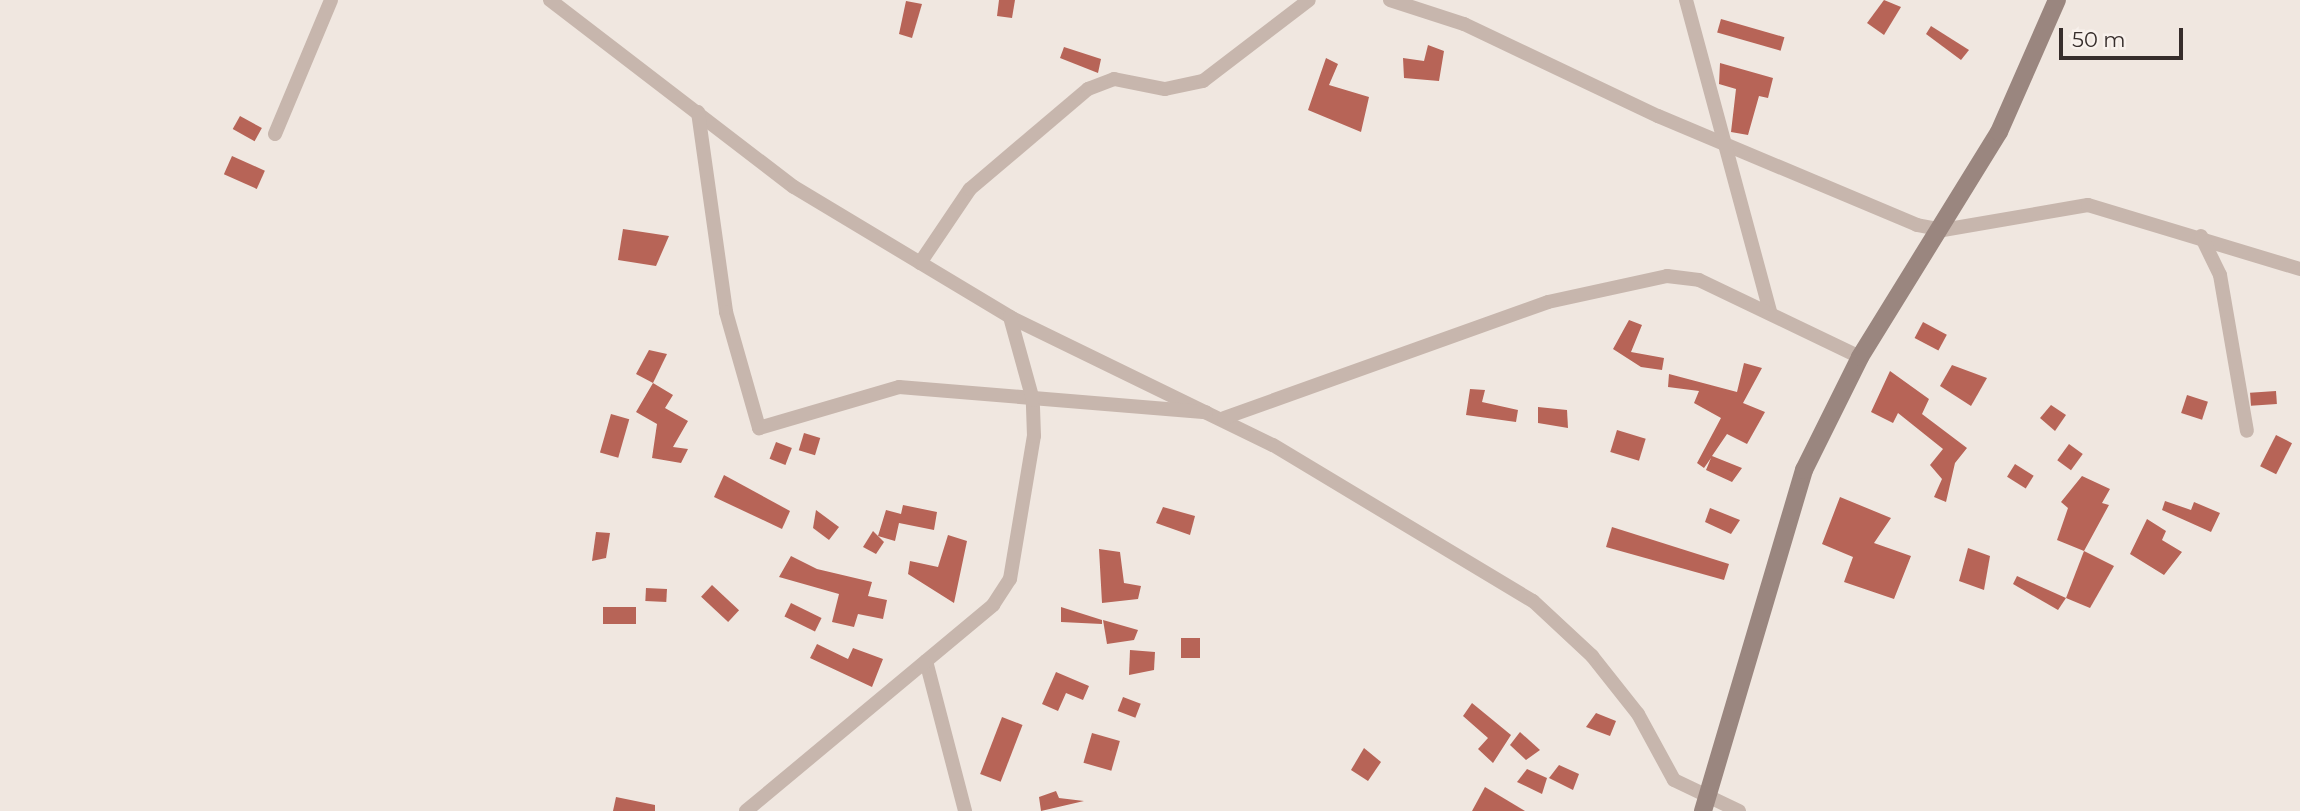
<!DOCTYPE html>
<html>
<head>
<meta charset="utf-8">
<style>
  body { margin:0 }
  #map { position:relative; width:2300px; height:811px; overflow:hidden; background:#f0e7e0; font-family:Montserrat,sans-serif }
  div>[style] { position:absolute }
  .building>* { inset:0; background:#b76457; transform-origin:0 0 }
  .minor>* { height:14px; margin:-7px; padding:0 7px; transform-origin:7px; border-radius:7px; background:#c7b6ad }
  .secondary>* { height:18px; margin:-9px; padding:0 9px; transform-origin:9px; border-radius:9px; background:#9a867f }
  span { translate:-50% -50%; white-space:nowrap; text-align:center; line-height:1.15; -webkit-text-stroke:5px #f8f1ec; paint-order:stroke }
  .scale { position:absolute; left:2059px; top:28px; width:124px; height:32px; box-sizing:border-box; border:4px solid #362d2b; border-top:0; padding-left:9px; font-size:21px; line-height:24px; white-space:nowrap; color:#362d2b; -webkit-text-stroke:5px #f8f1ec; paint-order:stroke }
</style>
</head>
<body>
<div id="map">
  <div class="building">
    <i style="clip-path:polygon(999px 0,1015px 0,1012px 18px,997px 16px)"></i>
    <i style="clip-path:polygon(1884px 0,1901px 7px,1884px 35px,1867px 23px)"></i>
    <i style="clip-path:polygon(906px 1px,922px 4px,912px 38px,899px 34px)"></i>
    <i style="left:1721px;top:19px;width:66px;height:14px;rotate:16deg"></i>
    <i style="clip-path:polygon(1931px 26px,1969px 50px,1961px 60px,1926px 34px)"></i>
    <i style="clip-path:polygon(1428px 45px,1444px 51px,1439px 81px,1404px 78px,1403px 58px,1424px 61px)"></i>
    <i style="clip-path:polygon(1064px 47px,1101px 59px,1098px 73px,1060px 58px)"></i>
    <i style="clip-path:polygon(1326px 58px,1338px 64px,1329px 85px,1369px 97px,1361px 132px,1308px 110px)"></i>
    <i style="clip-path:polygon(1720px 63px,1773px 78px,1768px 98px,1759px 96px,1748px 135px,1731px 132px,1736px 89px,1719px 84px)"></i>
    <i style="left:240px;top:116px;width:25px;height:15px;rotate:29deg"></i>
    <i style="left:232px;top:156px;width:36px;height:20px;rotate:24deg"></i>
    <i style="clip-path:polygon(623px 229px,669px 236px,656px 266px,618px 260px)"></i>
    <i style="clip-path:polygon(1629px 320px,1642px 325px,1631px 352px,1664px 358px,1662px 370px,1641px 367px,1613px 349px)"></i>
    <i style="left:1923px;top:322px;width:27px;height:18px;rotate:28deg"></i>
    <i style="clip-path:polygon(649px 350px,667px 354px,653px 383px,636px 374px)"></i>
    <i style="clip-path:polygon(1744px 363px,1762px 368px,1743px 403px,1765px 412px,1747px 444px,1727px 434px,1712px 456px,1742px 468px,1732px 482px,1706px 470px,1711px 458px,1704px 468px,1697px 463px,1721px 418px,1694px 403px,1699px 391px,1668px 387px,1669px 374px,1737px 392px)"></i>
    <i style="clip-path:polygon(1952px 365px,1987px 378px,1971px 406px,1940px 386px)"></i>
    <i style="clip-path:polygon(1890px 371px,1929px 399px,1922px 414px,1967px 448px,1955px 463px,1946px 502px,1934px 497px,1942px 479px,1930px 465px,1943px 449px,1898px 413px,1893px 423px,1871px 412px)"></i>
    <i style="clip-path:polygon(653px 383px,673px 395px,665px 408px,688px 421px,673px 447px,688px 449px,681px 463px,652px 458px,657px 424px,636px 412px)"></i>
    <i style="clip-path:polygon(1470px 389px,1485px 390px,1482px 402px,1518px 410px,1516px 422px,1466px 415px)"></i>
    <i style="left:2276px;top:391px;width:13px;height:26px;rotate:86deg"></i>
    <i style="left:2187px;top:395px;width:22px;height:19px;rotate:18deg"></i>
    <i style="clip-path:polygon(2051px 405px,2066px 415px,2055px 431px,2040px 418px)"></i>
    <i style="clip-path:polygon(1538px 407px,1567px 410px,1568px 428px,1538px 423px)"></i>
    <i style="left:611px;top:414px;width:19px;height:40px;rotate:16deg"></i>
    <i style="left:1617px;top:430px;width:30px;height:23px;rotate:17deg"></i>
    <i style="left:804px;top:433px;width:17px;height:18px;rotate:17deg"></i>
    <i style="left:2276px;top:435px;width:18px;height:35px;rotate:27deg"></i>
    <i style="left:776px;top:442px;width:17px;height:18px;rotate:21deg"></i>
    <i style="left:2069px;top:444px;width:17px;height:20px;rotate:36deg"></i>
    <i style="left:2015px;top:464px;width:22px;height:15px;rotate:32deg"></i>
    <i style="clip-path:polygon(724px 475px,790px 511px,782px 529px,714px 497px)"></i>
    <i style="clip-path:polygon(2082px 476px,2110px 489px,2102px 503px,2109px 505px,2084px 551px,2057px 540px,2068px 508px,2061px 502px)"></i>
    <i style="clip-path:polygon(1840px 497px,1891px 518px,1874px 543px,1911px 556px,1894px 599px,1844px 582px,1853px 557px,1822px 544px)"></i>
    <i style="clip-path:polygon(2165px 501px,2191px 510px,2194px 502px,2220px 513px,2211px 532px,2162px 510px)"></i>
    <i style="clip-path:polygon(903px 505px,937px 512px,934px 530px,899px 523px,895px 541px,878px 536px,886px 510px,901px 514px)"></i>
    <i style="clip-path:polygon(1163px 507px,1195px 516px,1190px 535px,1156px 523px)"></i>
    <i style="clip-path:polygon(1710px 508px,1740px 520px,1731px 534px,1705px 522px)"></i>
    <i style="clip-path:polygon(816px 510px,839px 527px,829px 540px,813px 528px)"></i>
    <i style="clip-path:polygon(2147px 519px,2166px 531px,2162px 540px,2182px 552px,2164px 575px,2130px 554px)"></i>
    <i style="clip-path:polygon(1612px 527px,1729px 564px,1724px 580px,1606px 547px)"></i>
    <i style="clip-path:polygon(873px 531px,884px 542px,876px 554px,863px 547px)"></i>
    <i style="clip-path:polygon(596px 532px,610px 533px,606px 558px,592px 561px)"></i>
    <i style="clip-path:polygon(948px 535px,967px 541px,954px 603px,908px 574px,910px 561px,938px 567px)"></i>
    <i style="clip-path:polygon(1968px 548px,1990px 556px,1984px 590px,1959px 581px)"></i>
    <i style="clip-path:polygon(1099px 549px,1120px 552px,1124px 583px,1141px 586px,1138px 599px,1102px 603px)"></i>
    <i style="clip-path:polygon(2084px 551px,2114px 566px,2090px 608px,2066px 598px)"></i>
    <i style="clip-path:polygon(791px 556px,817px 569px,872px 582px,868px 596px,887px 600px,883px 619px,858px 614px,854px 627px,832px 622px,839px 594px,779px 577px)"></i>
    <i style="clip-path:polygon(2017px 576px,2066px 598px,2058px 610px,2013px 584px)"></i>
    <i style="left:712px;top:585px;width:37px;height:16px;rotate:43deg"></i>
    <i style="left:646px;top:588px;width:21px;height:13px;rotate:3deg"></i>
    <i style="left:791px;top:603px;width:34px;height:15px;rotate:26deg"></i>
    <i style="left:636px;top:607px;width:17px;height:33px;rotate:90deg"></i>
    <i style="clip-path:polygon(1061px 607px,1102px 620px,1102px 624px,1061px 622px)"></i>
    <i style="clip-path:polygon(1103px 620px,1138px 630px,1134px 640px,1107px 644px)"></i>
    <i style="left:1200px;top:638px;width:20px;height:19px;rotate:90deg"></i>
    <i style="clip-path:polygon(817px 644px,848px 659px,853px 648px,883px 659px,872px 687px,810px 658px)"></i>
    <i style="clip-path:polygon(1130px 650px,1155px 652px,1154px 670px,1129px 675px)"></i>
    <i style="clip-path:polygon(1056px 672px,1089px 686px,1083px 700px,1066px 693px,1058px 711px,1042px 704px)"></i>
    <i style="left:1123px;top:697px;width:19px;height:15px;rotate:21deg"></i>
    <i style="clip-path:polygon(1472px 703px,1511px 735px,1493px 763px,1478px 749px,1488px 738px,1463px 716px)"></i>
    <i style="clip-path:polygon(1596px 713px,1616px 721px,1610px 736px,1586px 727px)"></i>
    <i style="left:1002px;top:717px;width:22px;height:61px;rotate:21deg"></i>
    <i style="clip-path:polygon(1520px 732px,1540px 750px,1526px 760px,1510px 745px)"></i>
    <i style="left:1092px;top:733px;width:29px;height:31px;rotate:16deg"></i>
    <i style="clip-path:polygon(1364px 748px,1381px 762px,1368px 781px,1351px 770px)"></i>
    <i style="clip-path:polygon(1559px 765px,1579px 774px,1573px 790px,1549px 778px)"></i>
    <i style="clip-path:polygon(1527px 769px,1547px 778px,1542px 794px,1517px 782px)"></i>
    <i style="clip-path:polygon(1485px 787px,1525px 811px,1472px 811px)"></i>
    <i style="clip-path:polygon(1056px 791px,1059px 798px,1084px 801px,1041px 811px,1039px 797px)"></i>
    <i style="clip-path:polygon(616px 797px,655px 805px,655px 811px,613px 811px)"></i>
  </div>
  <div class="minor">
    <i style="left:550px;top:0;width:307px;rotate:37.5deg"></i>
    <i style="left:794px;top:187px;width:252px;rotate:31deg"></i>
    <i style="left:1010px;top:317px;width:292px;rotate:26deg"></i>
    <i style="left:1273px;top:445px;width:303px;rotate:31deg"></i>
    <i style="left:1533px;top:601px;width:81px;rotate:43deg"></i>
    <i style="left:1592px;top:656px;width:74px;rotate:51.6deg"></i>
    <i style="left:1638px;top:714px;width:75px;rotate:61.4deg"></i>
    <i style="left:1674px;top:780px;width:72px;rotate:25.5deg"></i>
    <i style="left:1390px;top:0;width:78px;rotate:18deg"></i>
    <i style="left:1464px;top:24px;width:215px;rotate:25.4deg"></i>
    <i style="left:1658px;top:116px;width:281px;rotate:22.8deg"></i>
    <i style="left:1917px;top:225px;width:26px;rotate:11deg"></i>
    <i style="left:1943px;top:230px;width:147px;rotate:-9.8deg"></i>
    <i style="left:2088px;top:205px;width:221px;rotate:16.8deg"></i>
    <i style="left:1686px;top:0;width:323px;rotate:74.9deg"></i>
    <i style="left:698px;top:112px;width:202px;rotate:82deg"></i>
    <i style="left:726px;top:312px;width:121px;rotate:74.1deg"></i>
    <i style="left:759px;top:428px;width:146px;rotate:-16.3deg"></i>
    <i style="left:899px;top:387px;width:308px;rotate:4.7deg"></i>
    <i style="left:275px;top:134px;width:145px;rotate:-67.3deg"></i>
    <i style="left:2201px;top:236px;width:43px;rotate:64deg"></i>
    <i style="left:2220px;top:275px;width:158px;rotate:80.2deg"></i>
    <i style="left:920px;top:263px;width:89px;rotate:-56deg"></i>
    <i style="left:970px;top:189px;width:155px;rotate:-40.3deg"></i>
    <i style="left:1088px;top:89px;width:28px;rotate:-21deg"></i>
    <i style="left:1114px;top:79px;width:52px;rotate:11.1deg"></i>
    <i style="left:1165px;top:89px;width:39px;rotate:-12deg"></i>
    <i style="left:1203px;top:81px;width:133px;rotate:-37.4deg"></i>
    <i style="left:1224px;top:418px;width:344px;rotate:-19.7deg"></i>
    <i style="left:1548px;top:302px;width:122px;rotate:-12.3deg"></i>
    <i style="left:1667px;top:276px;width:32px;rotate:7deg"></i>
    <i style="left:1699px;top:280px;width:178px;rotate:25.6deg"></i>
    <i style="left:926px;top:661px;width:155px;rotate:75.4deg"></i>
    <i style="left:746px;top:811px;width:322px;rotate:-39.8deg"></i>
    <i style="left:993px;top:605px;width:31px;rotate:-57deg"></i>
    <i style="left:1010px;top:579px;width:145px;rotate:-80.5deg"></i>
    <i style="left:1034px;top:436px;width:36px;rotate:-92deg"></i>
    <i style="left:1033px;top:400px;width:86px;rotate:-105.5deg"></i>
  </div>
  <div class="secondary">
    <i style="left:1703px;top:811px;width:356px;rotate:-73.5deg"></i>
    <i style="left:1804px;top:470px;width:126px;rotate:-63.6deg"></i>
    <i style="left:1860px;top:357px;width:264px;rotate:-58.3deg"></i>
    <i style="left:1999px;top:132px;width:144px;rotate:-66.3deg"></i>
  </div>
  <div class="scale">50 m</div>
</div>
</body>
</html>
